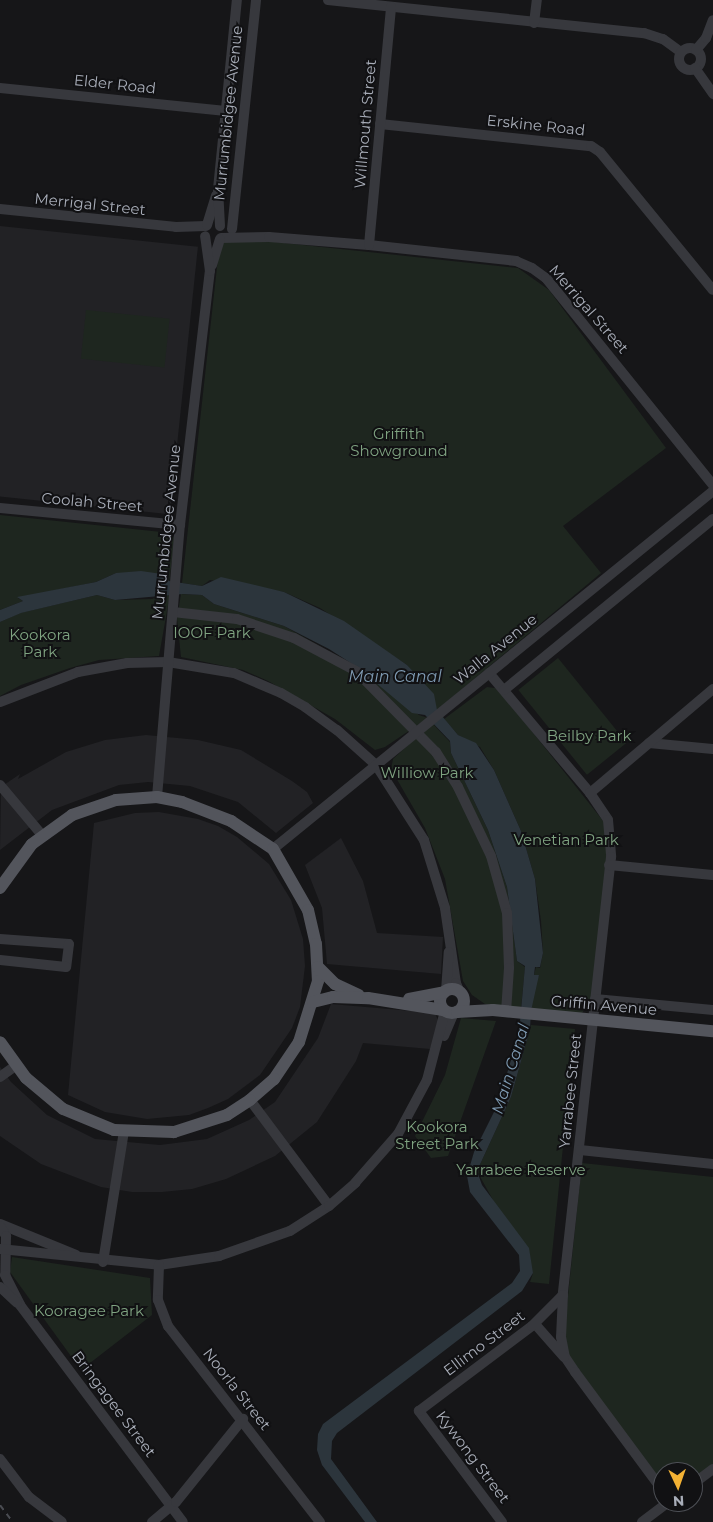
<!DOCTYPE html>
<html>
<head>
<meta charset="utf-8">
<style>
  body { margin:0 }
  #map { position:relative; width:713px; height:1522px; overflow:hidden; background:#161618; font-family:Montserrat,sans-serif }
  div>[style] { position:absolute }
  .built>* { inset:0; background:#222225; transform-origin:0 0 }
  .green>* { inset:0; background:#1e261f; transform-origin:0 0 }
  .water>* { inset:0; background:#2c353c }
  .minor>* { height:10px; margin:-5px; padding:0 5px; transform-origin:5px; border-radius:5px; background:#37383d }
  .minor>.ring { margin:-5px; padding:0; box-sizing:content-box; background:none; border:10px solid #37383d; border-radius:50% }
  .major>* { height:12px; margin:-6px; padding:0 6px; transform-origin:6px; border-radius:6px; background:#53555c }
  .major>.ring { margin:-6px; padding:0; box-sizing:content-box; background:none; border:12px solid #53555c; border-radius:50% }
  .rail>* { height:2px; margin-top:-1px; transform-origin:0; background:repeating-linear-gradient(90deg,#4a4c52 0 6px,transparent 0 11px) }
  span { translate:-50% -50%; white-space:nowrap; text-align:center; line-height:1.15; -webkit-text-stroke:4px #111113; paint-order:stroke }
  .street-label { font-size:15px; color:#a8adb8 }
  .park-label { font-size:15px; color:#7fa381 }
  .water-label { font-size:16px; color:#7f9bb3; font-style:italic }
  .north { position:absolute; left:653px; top:1462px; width:50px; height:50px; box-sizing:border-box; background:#111113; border:1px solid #4d4f55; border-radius:50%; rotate:177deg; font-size:14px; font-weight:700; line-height:20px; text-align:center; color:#a8adb8 }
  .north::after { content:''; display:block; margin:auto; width:18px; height:22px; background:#f2b134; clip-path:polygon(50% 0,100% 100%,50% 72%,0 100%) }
</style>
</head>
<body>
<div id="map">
  <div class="built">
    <i style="left:0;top:226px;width:199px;height:269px;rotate:6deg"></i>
    <i style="clip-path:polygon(146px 735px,198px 740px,241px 750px,292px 781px,307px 792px,313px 803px,276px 833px,238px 802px,190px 786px,148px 782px,119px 785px,52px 810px,0 850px,1px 787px,20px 774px,18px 779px,66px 752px,105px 740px)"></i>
    <i style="clip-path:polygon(159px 812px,198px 819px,218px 826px,237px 837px,269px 864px,291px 900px,303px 939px,305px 966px,300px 1007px,292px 1028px,260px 1075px,228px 1099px,208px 1108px,189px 1115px,147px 1119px,105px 1112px,68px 1095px,94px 823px,135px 813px)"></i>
    <i style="clip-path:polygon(341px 838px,363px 881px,377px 933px,443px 937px,441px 974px,327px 964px,322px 908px,305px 865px)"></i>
    <i style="clip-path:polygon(331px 1004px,435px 1013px,439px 1023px,430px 1049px,363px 1043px,356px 1061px,317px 1122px,275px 1156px,226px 1179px,192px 1189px,162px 1192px,132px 1192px,101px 1187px,41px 1164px,0 1136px,0 1067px,11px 1082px,47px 1115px,95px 1139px,160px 1145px,207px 1139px,249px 1120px,275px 1102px,318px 1038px)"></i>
  </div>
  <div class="green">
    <i style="clip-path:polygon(229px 237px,518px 268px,549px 290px,666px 448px,563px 526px,601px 573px,437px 710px,407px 665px,320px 608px,284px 592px,210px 580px,202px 586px,182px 583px,219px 249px)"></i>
    <i style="left:86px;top:310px;width:84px;height:49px;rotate:6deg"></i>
    <i style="clip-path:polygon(0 515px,171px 533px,175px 539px,169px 581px,161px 574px,116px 573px,96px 582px,18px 598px,23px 601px,0 610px)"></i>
    <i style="clip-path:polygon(164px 594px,170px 594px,159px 656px,99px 660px,70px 668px,21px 685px,0 696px,0 622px,20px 613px,97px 595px,115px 600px,152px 599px)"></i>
    <i style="clip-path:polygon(181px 594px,202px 595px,214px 604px,284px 626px,357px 667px,419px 715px,428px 718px,385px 747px,375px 750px,335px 719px,268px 681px,243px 670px,181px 657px,177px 618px)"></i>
    <i style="left:558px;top:658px;width:109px;height:51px;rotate:51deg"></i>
    <i style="clip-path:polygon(487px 687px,495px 688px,511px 705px,604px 822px,607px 858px,592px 997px,581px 1015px,532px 1011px,532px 992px,539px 975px,534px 975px,536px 967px,540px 968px,543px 953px,541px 921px,535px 879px,521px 831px,494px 770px,480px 747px,458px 735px,444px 719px)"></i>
    <i style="clip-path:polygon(432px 723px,450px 742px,451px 753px,488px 830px,507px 887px,517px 961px,525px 967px,521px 1009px,485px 1004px,472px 995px,463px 981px,445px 879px,425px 828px,391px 769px,393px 759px)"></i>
    <i style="clip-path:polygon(461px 1018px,496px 1021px,448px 1156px,431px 1158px,415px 1136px,445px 1075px)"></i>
    <i style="clip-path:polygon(531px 1025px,575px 1029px,549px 1284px,530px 1282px,533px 1273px,477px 1171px,511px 1097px)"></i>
    <i style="clip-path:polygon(582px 1163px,713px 1177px,713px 1464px,693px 1480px,693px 1472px,663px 1472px,663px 1487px,567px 1353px,564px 1334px)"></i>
    <i style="clip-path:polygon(12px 1257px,150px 1278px,152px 1315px,81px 1370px,10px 1272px)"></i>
  </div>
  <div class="water">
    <i style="clip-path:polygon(141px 571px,162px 574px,169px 581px,202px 586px,221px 577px,284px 592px,344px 621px,407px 665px,434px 694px,437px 710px,458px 735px,476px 743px,494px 770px,521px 831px,535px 879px,543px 953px,540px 967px,535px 967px,534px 975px,539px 975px,531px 1011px,530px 1029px,511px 1097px,477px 1171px,482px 1185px,529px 1248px,533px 1273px,522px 1291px,337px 1433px,332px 1441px,331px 1459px,377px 1522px,365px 1522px,322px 1465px,317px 1450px,318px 1434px,323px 1424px,512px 1283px,520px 1271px,519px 1255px,470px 1192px,467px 1176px,474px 1152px,498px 1104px,519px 1033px,525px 966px,517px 961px,507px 887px,488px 830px,451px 753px,450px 741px,425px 715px,412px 713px,357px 667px,329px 649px,284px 626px,214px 604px,202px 595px,183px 594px,115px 600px,97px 595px,21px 613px,0 622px,0 610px,23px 601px,17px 597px,96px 582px,116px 573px)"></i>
  </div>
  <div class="minor">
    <i style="left:328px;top:0;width:318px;rotate:6deg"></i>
    <i style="left:644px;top:33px;width:20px;rotate:18deg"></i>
    <i style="left:663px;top:39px;width:22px;rotate:36deg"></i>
    <i style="left:534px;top:23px;width:23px;rotate:-83deg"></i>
    <i class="ring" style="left:679px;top:48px;width:12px;height:12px"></i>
    <i style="left:696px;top:50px;width:16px;rotate:-50deg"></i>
    <i style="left:706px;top:38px;width:19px;rotate:-69deg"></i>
    <i style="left:695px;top:68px;width:32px;rotate:55deg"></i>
    <i style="left:0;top:88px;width:227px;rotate:5.8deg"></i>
    <i style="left:380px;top:124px;width:212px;rotate:6deg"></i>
    <i style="left:591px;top:146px;width:11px;rotate:34deg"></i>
    <i style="left:600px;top:152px;width:178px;rotate:50.7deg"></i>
    <i style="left:0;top:209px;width:177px;rotate:5.8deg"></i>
    <i style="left:176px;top:227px;width:30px;rotate:-2deg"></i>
    <i style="left:207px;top:225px;width:31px;rotate:-73deg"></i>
    <i style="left:220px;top:226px;width:37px;rotate:-93deg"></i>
    <i style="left:218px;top:189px;width:190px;rotate:-84.3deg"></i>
    <i style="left:232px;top:229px;width:230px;rotate:-84deg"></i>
    <i style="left:221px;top:238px;width:48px;rotate:-1.2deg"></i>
    <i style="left:269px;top:237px;width:100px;rotate:4.6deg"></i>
    <i style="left:369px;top:245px;width:148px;rotate:6.2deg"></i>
    <i style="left:516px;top:261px;width:17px;rotate:24deg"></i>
    <i style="left:532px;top:268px;width:17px;rotate:36deg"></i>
    <i style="left:546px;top:278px;width:266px;rotate:51.1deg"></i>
    <i style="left:369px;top:245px;width:239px;rotate:-84.7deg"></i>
    <i style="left:212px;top:265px;width:27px;rotate:-73deg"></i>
    <i style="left:0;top:508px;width:181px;rotate:5.4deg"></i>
    <i style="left:173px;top:612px;width:64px;rotate:6.2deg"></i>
    <i style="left:237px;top:619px;width:60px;rotate:18.4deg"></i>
    <i style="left:294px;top:638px;width:70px;rotate:28deg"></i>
    <i style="left:356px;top:671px;width:114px;rotate:45.4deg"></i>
    <i style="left:436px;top:752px;width:41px;rotate:57.8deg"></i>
    <i style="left:458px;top:787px;width:76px;rotate:64.4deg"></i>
    <i style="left:491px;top:856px;width:59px;rotate:74.3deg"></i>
    <i style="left:507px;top:913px;width:55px;rotate:87.9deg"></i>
    <i style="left:509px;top:968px;width:44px;rotate:93.9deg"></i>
    <i style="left:489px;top:673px;width:157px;rotate:49.9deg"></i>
    <i style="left:590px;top:793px;width:32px;rotate:56deg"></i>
    <i style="left:608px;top:820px;width:37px;rotate:85deg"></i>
    <i style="left:611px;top:857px;width:441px;rotate:96.3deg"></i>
    <i style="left:563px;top:1295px;width:42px;rotate:92.7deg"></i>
    <i style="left:561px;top:1337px;width:20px;rotate:79deg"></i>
    <i style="left:565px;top:1357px;width:18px;rotate:56deg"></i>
    <i style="left:575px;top:1372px;width:148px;rotate:53.5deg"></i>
    <i style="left:504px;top:690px;width:270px;rotate:-39.3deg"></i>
    <i style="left:0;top:702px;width:84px;rotate:-21deg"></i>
    <i style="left:78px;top:672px;width:50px;rotate:-10.4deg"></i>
    <i style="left:127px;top:663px;width:41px;rotate:-1.4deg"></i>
    <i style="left:168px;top:662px;width:67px;rotate:9.5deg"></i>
    <i style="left:234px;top:673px;width:51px;rotate:23.1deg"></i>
    <i style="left:281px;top:693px;width:28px;rotate:30deg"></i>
    <i style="left:305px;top:707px;width:39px;rotate:36deg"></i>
    <i style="left:337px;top:730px;width:52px;rotate:41.9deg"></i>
    <i style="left:376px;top:765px;width:89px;rotate:57.4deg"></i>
    <i style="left:424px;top:840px;width:71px;rotate:72.8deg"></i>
    <i style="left:445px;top:908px;width:76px;rotate:81.7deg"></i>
    <i style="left:456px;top:983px;width:11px;rotate:68deg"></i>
    <i style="left:649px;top:743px;width:64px;rotate:5.4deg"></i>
    <i style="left:0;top:785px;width:65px;rotate:50deg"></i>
    <i style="left:590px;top:793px;width:161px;rotate:-40.2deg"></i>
    <i style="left:157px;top:797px;width:273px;rotate:-85.2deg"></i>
    <i style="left:180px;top:525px;width:256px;rotate:-83.3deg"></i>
    <i style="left:210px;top:271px;width:35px;rotate:-98deg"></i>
    <i style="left:273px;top:849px;width:567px;rotate:-39.13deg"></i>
    <i style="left:609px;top:865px;width:104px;rotate:5.5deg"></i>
    <i style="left:0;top:939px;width:69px;rotate:4.1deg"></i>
    <i style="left:69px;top:944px;width:23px;rotate:97deg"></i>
    <i style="left:66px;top:967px;width:66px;rotate:-173.9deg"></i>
    <i style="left:446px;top:991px;width:39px;rotate:-86deg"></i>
    <i style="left:595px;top:999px;width:119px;rotate:5.3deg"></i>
    <i style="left:444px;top:1036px;width:25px;rotate:-67deg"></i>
    <i style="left:0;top:1077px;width:19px;rotate:-36deg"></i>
    <i style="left:250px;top:1100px;width:132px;rotate:53.3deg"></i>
    <i style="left:580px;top:1150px;width:134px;rotate:6deg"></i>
    <i style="left:0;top:1224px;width:82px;rotate:22.2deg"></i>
    <i style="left:0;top:1226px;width:12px;rotate:59deg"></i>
    <i style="left:6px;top:1236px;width:39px;rotate:91deg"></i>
    <i style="left:5px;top:1275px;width:34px;rotate:63deg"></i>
    <i style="left:20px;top:1305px;width:271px;rotate:53.1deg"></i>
    <i style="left:0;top:1249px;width:160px;rotate:5.7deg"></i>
    <i style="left:159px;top:1265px;width:61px;rotate:-8.5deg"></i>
    <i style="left:219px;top:1256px;width:75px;rotate:-19.4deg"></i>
    <i style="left:290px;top:1231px;width:46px;rotate:-32.7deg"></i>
    <i style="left:329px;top:1206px;width:35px;rotate:-41deg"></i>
    <i style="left:355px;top:1183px;width:65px;rotate:-48.7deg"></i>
    <i style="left:398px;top:1134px;width:61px;rotate:-61.8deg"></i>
    <i style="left:427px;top:1080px;width:71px;rotate:-75.4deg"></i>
    <i style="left:103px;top:1262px;width:133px;rotate:-80.9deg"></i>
    <i style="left:159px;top:1265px;width:35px;rotate:92deg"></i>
    <i style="left:158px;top:1300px;width:28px;rotate:69deg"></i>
    <i style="left:168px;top:1326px;width:248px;rotate:52.2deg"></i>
    <i style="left:0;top:1287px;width:23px;rotate:43deg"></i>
    <i style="left:535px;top:1324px;width:44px;rotate:48.7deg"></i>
    <i style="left:0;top:1459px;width:48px;rotate:52.7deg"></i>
    <i style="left:29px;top:1497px;width:41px;rotate:37.1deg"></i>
    <i style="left:693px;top:1484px;width:25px;rotate:-37deg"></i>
    <i style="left:152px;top:1522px;width:31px;rotate:-40deg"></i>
    <i style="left:176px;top:1502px;width:107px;rotate:-51.1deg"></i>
    <i style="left:502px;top:1522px;width:139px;rotate:-126.8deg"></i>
    <i style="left:419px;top:1411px;width:141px;rotate:-37deg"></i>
    <i style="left:532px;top:1326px;width:44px;rotate:-45deg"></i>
    <i style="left:642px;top:1522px;width:34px;rotate:-37deg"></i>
  </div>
  <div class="major">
    <i style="left:0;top:888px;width:54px;rotate:-54deg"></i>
    <i style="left:32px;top:844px;width:49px;rotate:-35.9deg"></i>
    <i style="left:72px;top:815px;width:46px;rotate:-18.8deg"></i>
    <i style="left:116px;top:800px;width:41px;rotate:-4.2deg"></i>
    <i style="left:157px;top:797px;width:25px;rotate:11deg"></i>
    <i style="left:182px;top:802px;width:53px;rotate:21.2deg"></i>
    <i style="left:231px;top:821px;width:50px;rotate:33.7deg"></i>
    <i style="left:273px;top:849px;width:70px;rotate:60.2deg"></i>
    <i style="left:308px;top:910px;width:35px;rotate:77deg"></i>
    <i style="left:316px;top:944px;width:37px;rotate:87deg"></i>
    <i style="left:318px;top:981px;width:64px;rotate:107.3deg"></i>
    <i style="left:299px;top:1042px;width:45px;rotate:124deg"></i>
    <i style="left:274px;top:1079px;width:32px;rotate:139deg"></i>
    <i style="left:250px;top:1100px;width:27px;rotate:147deg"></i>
    <i style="left:227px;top:1115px;width:56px;rotate:162.2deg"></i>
    <i style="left:174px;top:1132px;width:60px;rotate:-178.1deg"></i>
    <i style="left:114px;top:1130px;width:55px;rotate:-157.6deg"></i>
    <i style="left:63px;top:1109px;width:48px;rotate:-140deg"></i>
    <i style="left:26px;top:1078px;width:44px;rotate:-125.8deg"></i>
    <i style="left:318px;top:967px;width:24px;rotate:45deg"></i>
    <i style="left:335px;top:984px;width:26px;rotate:25deg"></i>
    <i class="ring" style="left:440px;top:989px;width:12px;height:12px"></i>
    <i style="left:409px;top:999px;width:36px;rotate:-11deg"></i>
    <i style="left:313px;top:1002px;width:21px;rotate:-14deg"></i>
    <i style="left:333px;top:997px;width:35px;rotate:2deg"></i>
    <i style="left:368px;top:998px;width:76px;rotate:9.1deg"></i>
    <i style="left:457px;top:1012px;width:36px;rotate:-3deg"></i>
    <i style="left:493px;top:1010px;width:221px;rotate:5.5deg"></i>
  </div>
  <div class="rail">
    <i style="left:0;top:1505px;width:21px;rotate:53deg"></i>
  </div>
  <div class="street-label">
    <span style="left:115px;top:84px;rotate:6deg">Elder Road</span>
    <span style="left:228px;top:113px;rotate:-84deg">Murrumbidgee Avenue</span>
    <span style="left:365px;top:124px;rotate:-85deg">Willmouth Street</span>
    <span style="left:536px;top:125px;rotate:6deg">Erskine Road</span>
    <span style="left:90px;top:204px;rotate:6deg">Merrigal Street</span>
    <span style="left:589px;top:309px;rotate:49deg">Merrigal Street</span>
    <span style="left:92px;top:502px;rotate:5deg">Coolah Street</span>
    <span style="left:166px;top:532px;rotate:-84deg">Murrumbidgee Avenue</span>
    <span style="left:495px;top:649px;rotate:-39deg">Walla Avenue</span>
    <span style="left:604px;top:1005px;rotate:5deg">Griffin Avenue</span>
    <span style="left:570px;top:1091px;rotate:-84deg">Yarrabee Street</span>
    <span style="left:484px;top:1343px;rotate:-37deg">Ellimo Street</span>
    <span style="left:237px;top:1389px;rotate:52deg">Noorla Street</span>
    <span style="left:114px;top:1404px;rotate:53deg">Bringagee Street</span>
    <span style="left:473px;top:1457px;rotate:53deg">Kywong Street</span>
  </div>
  <div class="park-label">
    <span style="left:399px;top:442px">Griffith<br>Showground</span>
    <span style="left:212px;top:633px">IOOF Park</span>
    <span style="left:40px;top:643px">Kookora<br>Park</span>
    <span style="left:589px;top:736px">Beilby Park</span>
    <span style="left:427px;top:773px">Williow Park</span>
    <span style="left:566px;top:840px">Venetian Park</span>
    <span style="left:437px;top:1135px">Kookora<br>Street Park</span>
    <span style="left:521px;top:1170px">Yarrabee Reserve</span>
    <span style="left:89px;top:1311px">Kooragee Park</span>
  </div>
  <div class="water-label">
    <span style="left:395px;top:677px">Main Canal</span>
    <span style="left:511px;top:1069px;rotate:-73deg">Main Canal</span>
  </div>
  <div class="north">N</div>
</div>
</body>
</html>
